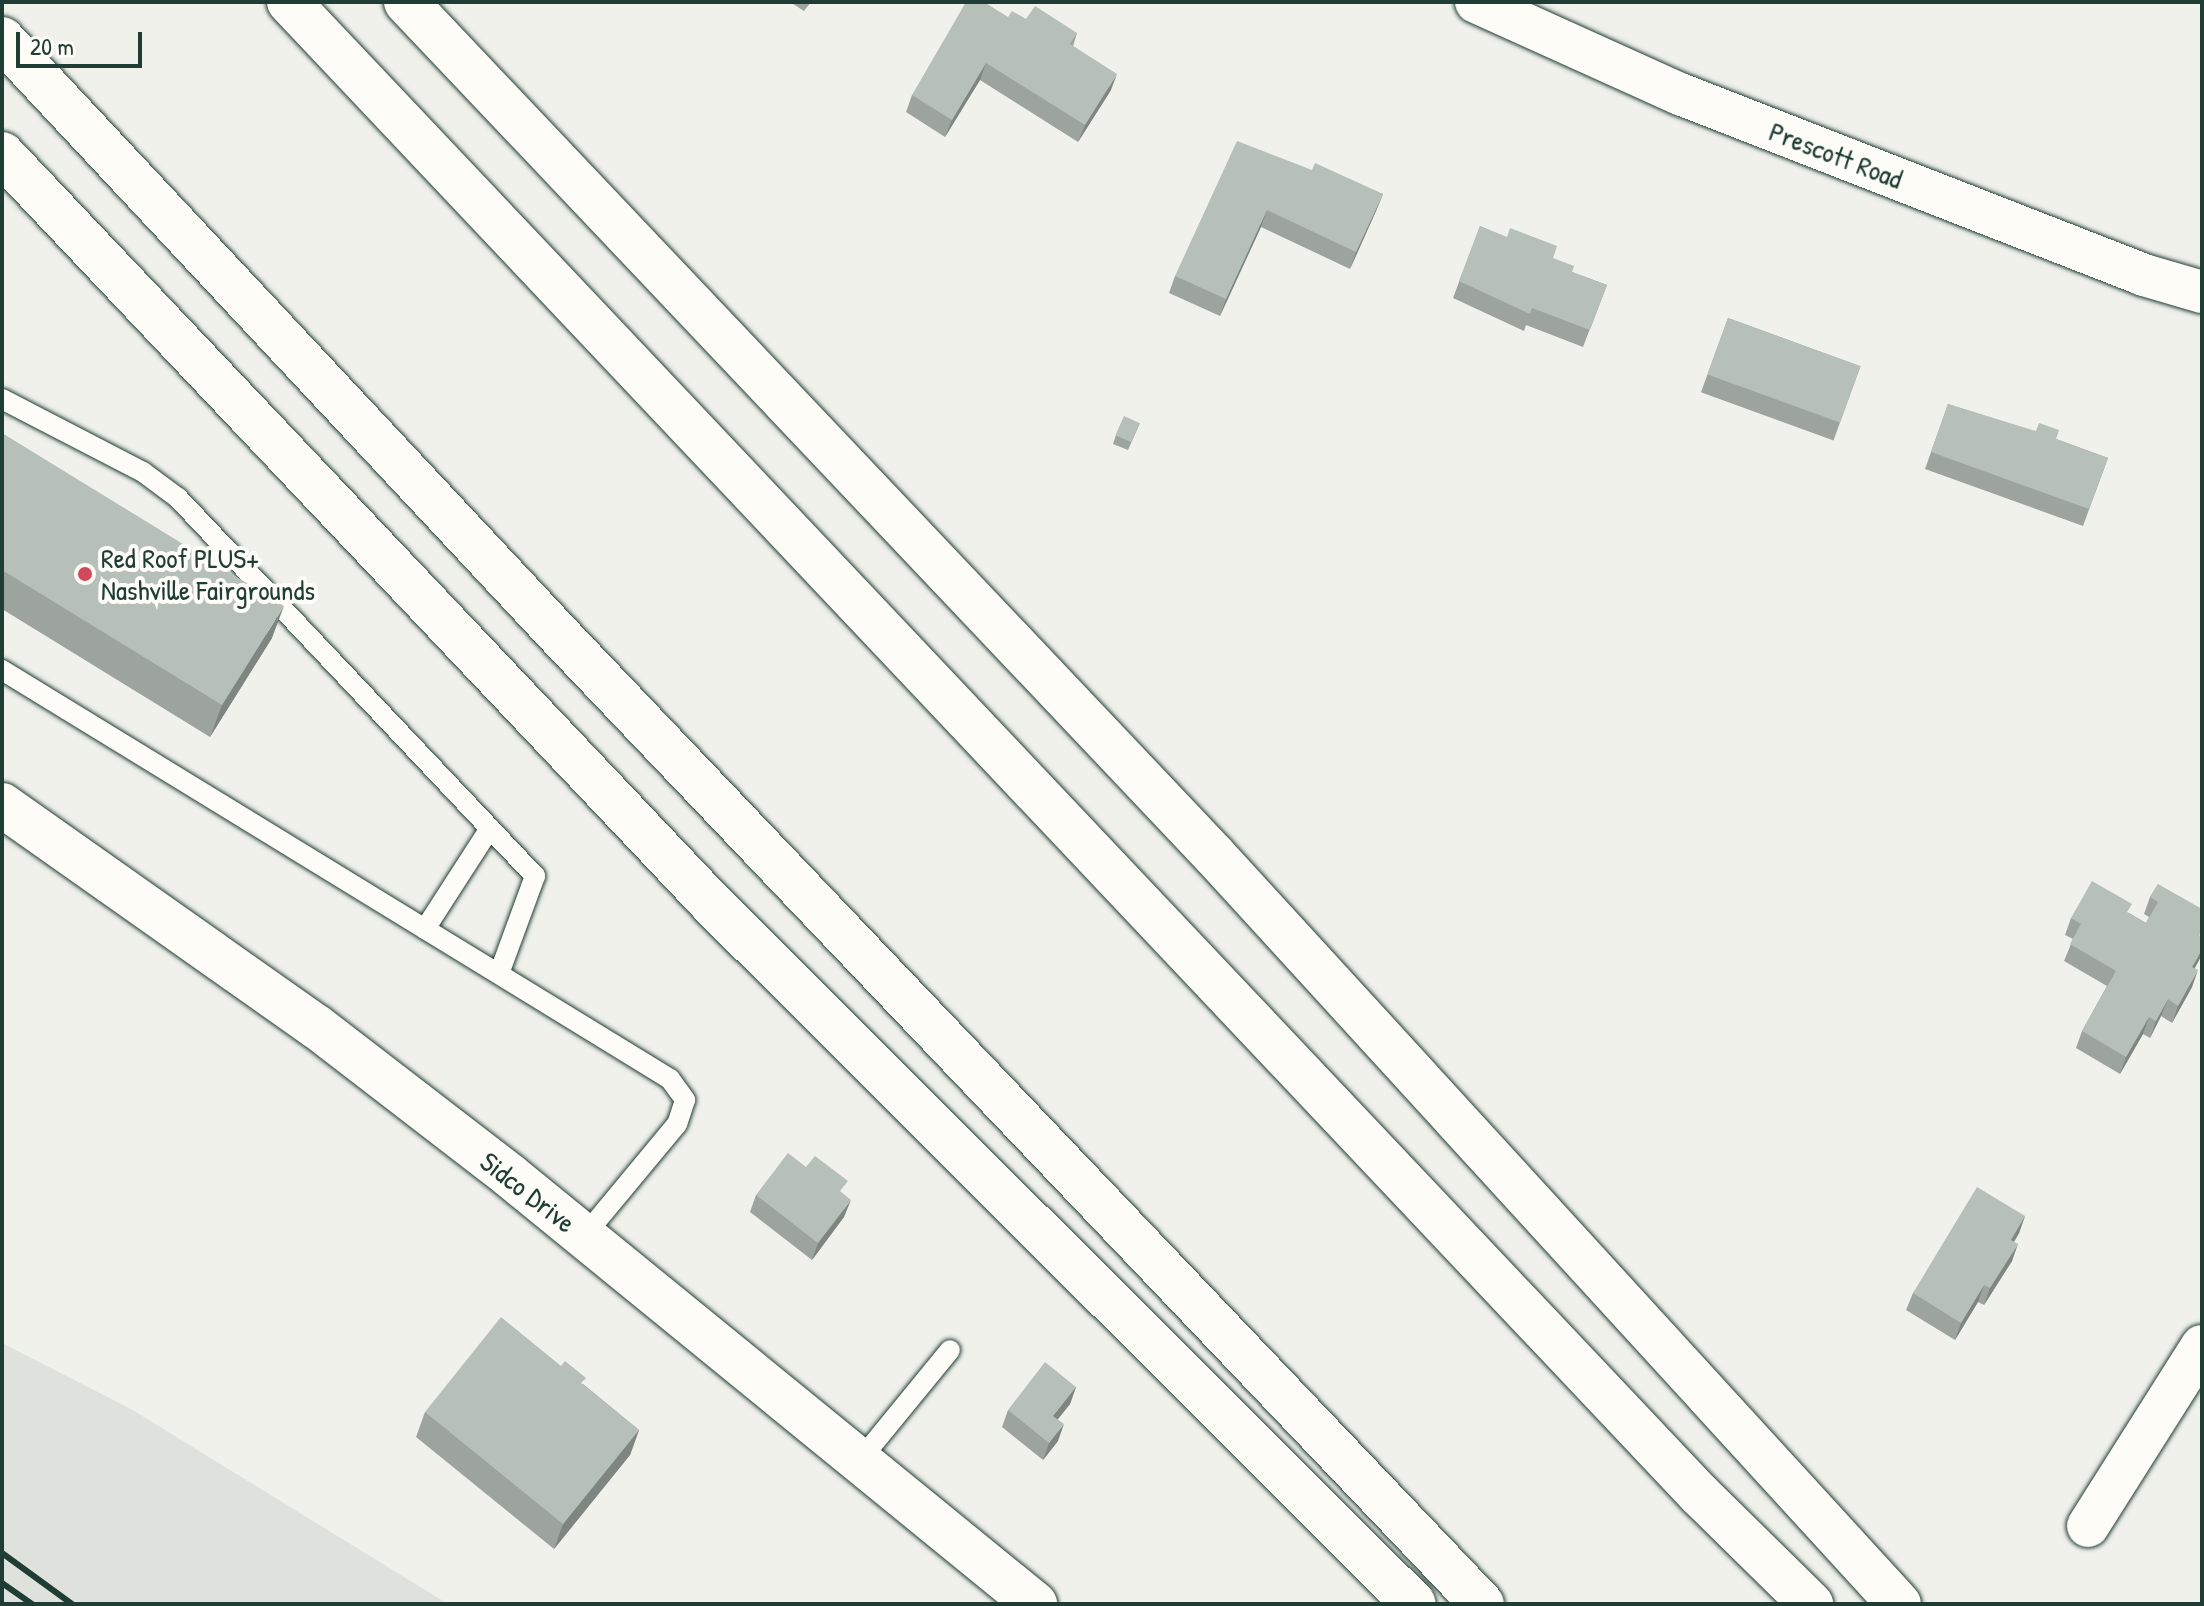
<!DOCTYPE html>
<html>
<head>
<meta charset="utf-8">
<style>
  body { margin:0 }
  #map { position:relative; width:2204px; height:1606px; overflow:hidden; background:#f0f1eb; font-family:"Patrick Hand",sans-serif }
  div>[style] { position:absolute }
  .built>* { inset:0; background:#dfe2dc }
  .roads { filter:drop-shadow(0 0 2px #1f3d34) drop-shadow(0 0 2px #1f3d34) }
  .lane>* { height:20px; margin:-10px; padding:0 10px; transform-origin:10px; border-radius:10px; background:#fdfcf7 }
  .street>* { height:42px; margin:-21px; padding:0 21px; transform-origin:21px; border-radius:21px; background:#fdfcf7 }
  .secondary>* { height:44px; margin:-22px; padding:0 22px; transform-origin:22px; border-radius:22px; background:#fdfcf7 }
  .highway>* { height:44px; margin:-22px; padding:0 22px; transform-origin:22px; border-radius:22px; background:#fdfcf7 }
  .rail>* { height:6px; margin:-3px; padding:0 3px; transform-origin:3px; border-radius:3px; background:#1f3d34 }
  .wall>* { inset:0; background:#9da49e; transform-origin:0 0 }
  .shaded-wall>* { inset:0; background:#7f8681 }
  .building>* { inset:0; background:#b6bfb8; transform-origin:0 0 }
  .dots>* { width:22px; height:22px; translate:-50% -50%; box-sizing:border-box; border:4px solid #fdfcf7; border-radius:50% }
  span { translate:-50% -50%; white-space:nowrap; text-align:center; line-height:1.15; -webkit-text-stroke:8px #fdfcf7; paint-order:stroke }
  .street-label { font-size:28px; color:#1f3d34 }
  .poi-label { font-size:28px; color:#1f3d34 }
  .left { translate:0 -50%; text-align:left }
  .frame { position:absolute; inset:0; border:4px solid #1f3d34; pointer-events:none }
  .scale { position:absolute; left:16px; top:32px; width:126px; height:36px; box-sizing:border-box; border:4px solid #1f3d34; border-top:0; padding-left:10px; font-size:24px; line-height:28px; white-space:nowrap; color:#1f3d34; -webkit-text-stroke:6px #fdfcf7; paint-order:stroke }
</style>
</head>
<body>
<div id="map">
  <div class="built">
    <i style="clip-path:polygon(2px 1343px,131px 1409px,448px 1604px,2px 1604px)"></i>
  </div>
  <div class="roads">
    <div class="lane">
      <i style="left:2px;top:399px;width:159px;rotate:27.4deg"></i>
      <i style="left:143px;top:472px;width:44px;rotate:36.6deg"></i>
      <i style="left:178px;top:498px;width:520px;rotate:46.64deg"></i>
      <i style="left:535px;top:876px;width:104px;rotate:110.2deg"></i>
      <i style="left:2px;top:670px;width:783px;rotate:31.48deg"></i>
      <i style="left:670px;top:1079px;width:26px;rotate:54deg"></i>
      <i style="left:685px;top:1100px;width:25px;rotate:108deg"></i>
      <i style="left:677px;top:1124px;width:146px;rotate:129.7deg"></i>
      <i style="left:425px;top:929px;width:120px;rotate:-57.2deg"></i>
      <i style="left:860px;top:1460px;width:142px;rotate:-50.7deg"></i>
    </div>
    <div class="street">
      <i style="left:1476px;top:2px;width:224px;rotate:24.3deg"></i>
      <i style="left:1680px;top:94px;width:498px;rotate:21.3deg"></i>
      <i style="left:2144px;top:275px;width:60px;rotate:16.3deg"></i>
      <i style="left:2088px;top:1526px;width:213px;rotate:-57.7deg"></i>
    </div>
    <div class="secondary">
      <i style="left:2px;top:805px;width:385px;rotate:35.2deg"></i>
      <i style="left:317px;top:1027px;width:242px;rotate:37.6deg"></i>
      <i style="left:509px;top:1175px;width:679px;rotate:39.2deg"></i>
    </div>
    <div class="highway">
      <i style="left:289px;top:2px;width:2054px;rotate:46.62deg"></i>
      <i style="left:1700px;top:1495px;width:156px;rotate:44.5deg"></i>
      <i style="left:406px;top:2px;width:1175px;rotate:46.55deg"></i>
      <i style="left:1214px;top:855px;width:1015px;rotate:47.56deg"></i>
      <i style="left:2px;top:39px;width:820px;rotate:46.93deg"></i>
      <i style="left:562px;top:638px;width:1334px;rotate:46.4deg"></i>
      <i style="left:2px;top:154px;width:1033px;rotate:46.57deg"></i>
      <i style="left:712px;top:904px;width:991px;rotate:44.92deg"></i>
    </div>
  </div>
  <div class="rail">
    <i style="left:2px;top:1553px;width:87px;rotate:36.1deg"></i>
    <i style="left:2px;top:1583px;width:37px;rotate:35deg"></i>
  </div>
  <div class="wall">
    <i style="clip-path:polygon(790px 2px,811px 2px,804px 11px)"></i>
    <i style="clip-path:polygon(1008px 17px,1026px 19px,1077px 33px,1073px 46px,1111px 90px,1078px 142px,980px 80px,945px 137px,906px 112px,912px 95px)"></i>
    <i style="clip-path:polygon(1312px 170px,1383px 194px,1376px 211px,1350px 269px,1261px 227px,1220px 316px,1169px 293px,1175px 276px)"></i>
    <i style="clip-path:polygon(1480px 226px,1553px 258px,1572px 272px,1607px 285px,1583px 347px,1526px 325px,1524px 331px,1453px 298px)"></i>
    <i style="left:1728px;top:318px;width:141px;height:79px;rotate:20deg"></i>
    <i style="clip-path:polygon(1948px 404px,2056px 439px,2108px 458px,2083px 526px,1925px 469px)"></i>
    <i style="clip-path:polygon(1140px 423px,1128px 450px,1113px 444px,1116px 435px)"></i>
    <i style="clip-path:polygon(2px 433px,272px 638px,210px 737px,2px 609px)"></i>
    <i style="clip-path:polygon(2158px 884px,2195px 968px,2192px 987px,2172px 1023px,2161px 1016px,2150px 1038px,2143px 1034px,2120px 1074px,2076px 1048px,2082px 1031px,2107px 986px,2064px 961px,2073px 939px,2065px 935px,2071px 918px,2129px 913px,2146px 923px,2149px 917px,2144px 914px,2150px 897px)"></i>
    <i style="clip-path:polygon(843px 1194px,844px 1217px,812px 1260px,750px 1212px,756px 1195px)"></i>
    <i style="clip-path:polygon(2025px 1216px,2019px 1233px,2014px 1242px,2012px 1261px,1984px 1305px,1978px 1302px,1955px 1340px,1906px 1310px,1913px 1293px)"></i>
    <i style="clip-path:polygon(583px 1384px,639px 1430px,630px 1455px,554px 1549px,416px 1437px,425px 1412px)"></i>
    <i style="clip-path:polygon(1076px 1387px,1070px 1404px,1057px 1420px,1058px 1441px,1043px 1460px,1002px 1427px,1008px 1410px)"></i>
  </div>
  <div class="shaded-wall">
    <i style="clip-path:polygon(986px 63px,980px 80px,945px 137px,952px 120px)"></i>
    <i style="clip-path:polygon(1117px 74px,1111px 90px,1078px 142px,1085px 125px)"></i>
    <i style="clip-path:polygon(1383px 194px,1376px 211px,1350px 269px,1356px 252px)"></i>
    <i style="clip-path:polygon(1267px 210px,1261px 227px,1220px 316px,1226px 299px)"></i>
    <i style="clip-path:polygon(284px 606px,272px 638px,210px 737px,222px 705px)"></i>
    <i style="clip-path:polygon(2202px 949px,2202px 955px,2186px 984px,2192px 967px)"></i>
    <i style="clip-path:polygon(2198px 970px,2192px 987px,2172px 1023px,2178px 1006px)"></i>
    <i style="clip-path:polygon(2168px 999px,2161px 1016px,2150px 1038px,2156px 1021px)"></i>
    <i style="clip-path:polygon(2149px 1017px,2143px 1034px,2120px 1074px,2126px 1057px)"></i>
    <i style="clip-path:polygon(851px 1200px,844px 1217px,812px 1260px,818px 1243px)"></i>
    <i style="clip-path:polygon(2025px 1216px,2019px 1233px,2005px 1257px,2011px 1240px)"></i>
    <i style="clip-path:polygon(2018px 1244px,2012px 1261px,1984px 1305px,1990px 1288px)"></i>
    <i style="clip-path:polygon(1984px 1285px,1978px 1302px,1955px 1340px,1961px 1323px)"></i>
    <i style="clip-path:polygon(1076px 1387px,1070px 1404px,1047px 1433px,1053px 1416px)"></i>
    <i style="clip-path:polygon(1064px 1424px,1058px 1441px,1043px 1460px,1049px 1443px)"></i>
    <i style="clip-path:polygon(639px 1430px,630px 1455px,554px 1549px,563px 1524px)"></i>
  </div>
  <div class="building">
    <i style="clip-path:polygon(966px 2px,984px 2px,1008px 17px,1012px 11px,1026px 19px,1035px 6px,1077px 33px,1070px 44px,1117px 74px,1085px 125px,986px 63px,952px 120px,912px 95px)"></i>
    <i style="clip-path:polygon(1237px 141px,1312px 170px,1315px 163px,1383px 194px,1356px 252px,1267px 210px,1226px 299px,1175px 276px)"></i>
    <i style="clip-path:polygon(1480px 226px,1507px 237px,1510px 228px,1557px 246px,1553px 258px,1574px 266px,1572px 272px,1607px 285px,1590px 330px,1532px 308px,1530px 314px,1459px 281px)"></i>
    <i style="left:1728px;top:318px;width:141px;height:60px;rotate:20deg"></i>
    <i style="clip-path:polygon(1948px 404px,2036px 431px,2039px 423px,2059px 430px,2056px 439px,2108px 458px,2089px 509px,1931px 452px)"></i>
    <i style="left:1124px;top:416px;width:17px;height:21px;rotate:24deg"></i>
    <i style="clip-path:polygon(2px 433px,284px 606px,222px 705px,2px 570px)"></i>
    <i style="clip-path:polygon(2092px 881px,2132px 904px,2127px 912px,2146px 923px,2158px 902px,2150px 897px,2158px 884px,2202px 909px,2202px 931px,2199px 935px,2202px 937px,2202px 949px,2192px 967px,2198px 970px,2178px 1006px,2168px 999px,2156px 1021px,2149px 1017px,2126px 1057px,2082px 1031px,2116px 971px,2070px 944px,2081px 924px,2071px 918px)"></i>
    <i style="clip-path:polygon(788px 1153px,806px 1167px,815px 1156px,848px 1181px,840px 1191px,851px 1200px,818px 1243px,756px 1195px)"></i>
    <i style="clip-path:polygon(1977px 1187px,2025px 1216px,2011px 1240px,2018px 1244px,1990px 1288px,1984px 1285px,1961px 1323px,1913px 1293px)"></i>
    <i style="clip-path:polygon(501px 1317px,561px 1366px,565px 1361px,586px 1378px,581px 1383px,639px 1430px,563px 1524px,425px 1412px)"></i>
    <i style="clip-path:polygon(1045px 1362px,1076px 1387px,1053px 1416px,1064px 1424px,1049px 1443px,1008px 1410px)"></i>
  </div>
  <div class="dots">
    <i style="left:85px;top:574px;background:#d1495b"></i>
  </div>
  <div class="street-label">
    <span style="left:1836px;top:155px;rotate:21deg">Prescott Road</span>
    <span style="left:528px;top:1192px;rotate:38deg">Sidco Drive</span>
  </div>
  <div class="poi-label">
    <span class="left" style="left:101px;top:574px">Red Roof PLUS+<br>Nashville Fairgrounds</span>
  </div>
  <div class="frame"></div>
  <div class="scale">20 m</div>
</div>
</body>
</html>
